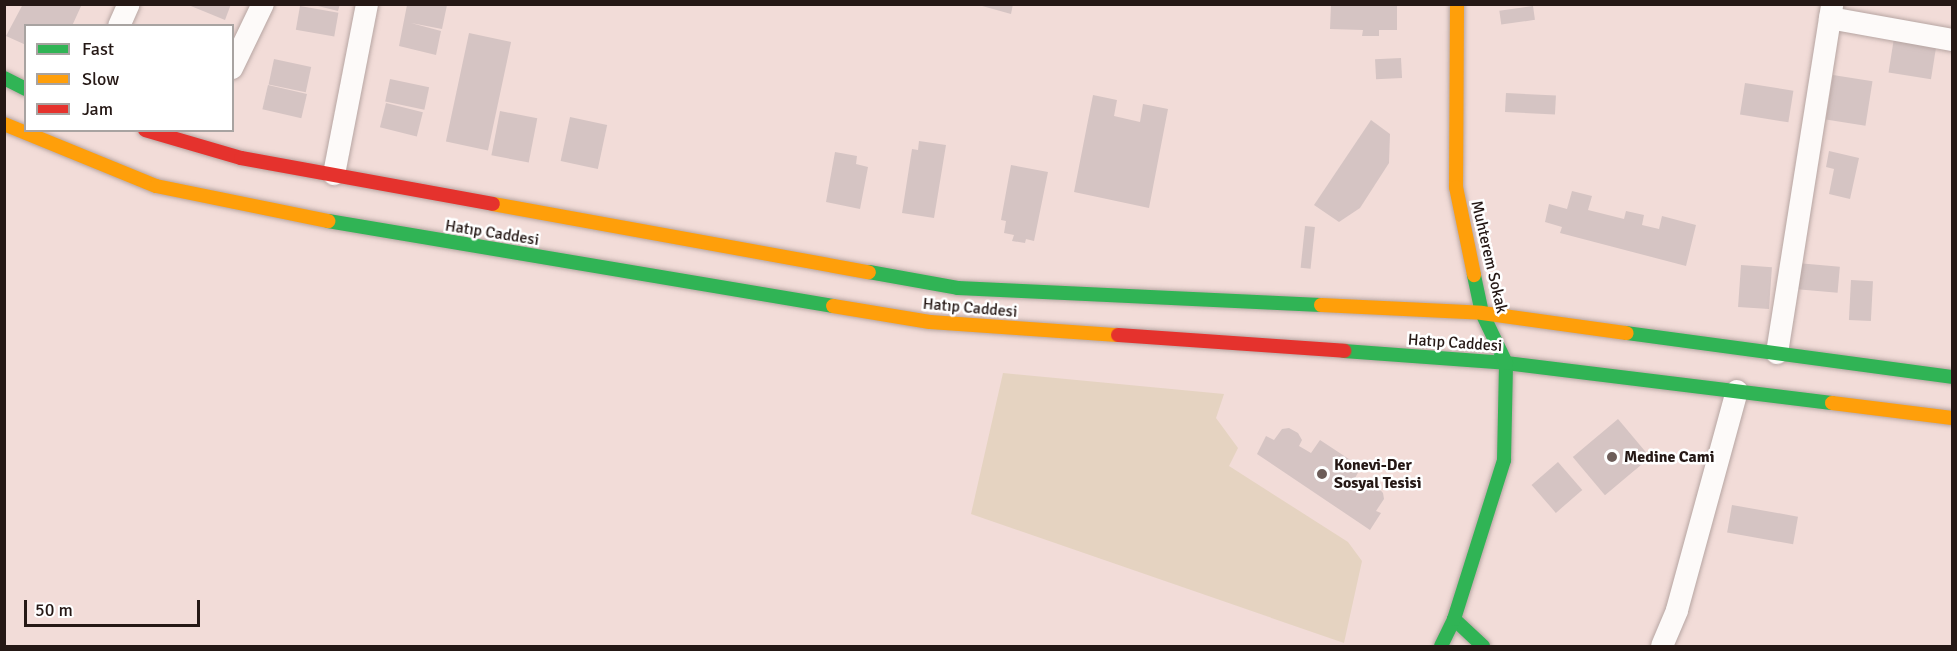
<!DOCTYPE html>
<html>
<head>
<meta charset="utf-8">
<style>
  body { margin:0 }
  #map { position:relative; width:1957px; height:651px; overflow:hidden; background:#f2dcd8; font-family:Signika,sans-serif }
  div>[style] { position:absolute }
  .green>* { inset:0; background:#e5d3c1 }
  .building>* { inset:0; background:#d5c4c3; transform-origin:0 0 }
  .roads { filter:drop-shadow(0 0 2px #b6a5a2) drop-shadow(0 0 2px #b6a5a2) }
  .street>* { height:22px; margin:-11px; padding:0 11px; transform-origin:11px; border-radius:11px; background:#fdfaf9 }
  .fast>* { height:14px; margin:-7px; padding:0 7px; transform-origin:7px; border-radius:7px; background:#30b455 }
  .slow>* { height:14px; margin:-7px; padding:0 7px; transform-origin:7px; border-radius:7px; background:#ff9f0a }
  .jam>* { height:14px; margin:-7px; padding:0 7px; transform-origin:7px; border-radius:7px; background:#e5322d }
  .dots>* { width:16px; height:16px; translate:-50% -50%; box-sizing:border-box; border:3px solid #fff; border-radius:50% }
  span { translate:-50% -50%; white-space:nowrap; text-align:center; line-height:1.15; -webkit-text-stroke:5px #fff; paint-order:stroke }
  .street-label { font-size:16px; color:#251815 }
  .poi-label { font-size:16px; color:#251815; font-weight:700 }
  .left { translate:0 -50%; text-align:left }
  .frame { position:absolute; inset:0; border:6px solid #251815; pointer-events:none }
  .legend { position:absolute; left:24px; top:24px; width:210px; height:108px; box-sizing:border-box; background:#fff; border:2px solid #a8a3a1; margin:0; padding:8px 10px; list-style:none; font-size:18px; color:#251815 }
  .legend li { display:flex; align-items:center; gap:12px; height:30px }
  .legend b { width:30px; border:2px solid #a8a3a1 }
  .scale { position:absolute; left:24px; top:600px; width:176px; height:27px; box-sizing:border-box; border:3px solid #251815; border-top:0; padding-left:8px; font-size:18px; line-height:21px; white-space:nowrap; color:#251815; -webkit-text-stroke:4px #fff; paint-order:stroke }
</style>
</head>
<body>
<div id="map">
  <div class="green">
    <i style="clip-path:polygon(1003px 373px,1224px 394px,1216px 418px,1238px 448px,1229px 466px,1348px 542px,1362px 561px,1344px 643px,971px 514px)"></i>
  </div>
  <div class="building">
    <i style="clip-path:polygon(23px 4px,82px 4px,72px 26px,26px 26px,26px 45px,6px 36px)"></i>
    <i style="clip-path:polygon(186px 4px,231px 4px,225px 20px)"></i>
    <i style="clip-path:polygon(310px 4px,340px 4px,338px 11px)"></i>
    <i style="clip-path:polygon(975px 4px,1013px 4px,1011px 14px)"></i>
    <i style="clip-path:polygon(1331px 4px,1397px 4px,1397px 30px,1379px 30px,1379px 36px,1362px 36px,1363px 30px,1330px 29px)"></i>
    <i style="clip-path:polygon(407px 5px,447px 5px,442px 29px,411px 23px,441px 31px,436px 55px,399px 46px)"></i>
    <i style="left:300px;top:6px;width:39px;height:24px;rotate:10deg"></i>
    <i style="left:1533px;top:6px;width:14px;height:34px;rotate:82deg"></i>
    <i style="left:469px;top:33px;width:43px;height:111px;rotate:12deg"></i>
    <i style="left:1894px;top:38px;width:43px;height:35px;rotate:9deg"></i>
    <i style="left:1401px;top:58px;width:20px;height:26px;rotate:87deg"></i>
    <i style="left:274px;top:59px;width:38px;height:26px;rotate:12deg"></i>
    <i style="left:1833px;top:75px;width:40px;height:45px;rotate:9deg"></i>
    <i style="left:390px;top:79px;width:40px;height:23px;rotate:12deg"></i>
    <i style="left:1745px;top:83px;width:49px;height:32px;rotate:9deg"></i>
    <i style="left:268px;top:85px;width:40px;height:25px;rotate:13deg"></i>
    <i style="left:1506px;top:93px;width:50px;height:19px;rotate:3deg"></i>
    <i style="clip-path:polygon(1093px 95px,1117px 100px,1114px 116px,1140px 122px,1143px 104px,1168px 109px,1149px 208px,1074px 192px)"></i>
    <i style="left:386px;top:103px;width:38px;height:25px;rotate:14deg"></i>
    <i style="left:500px;top:111px;width:38px;height:45px;rotate:11deg"></i>
    <i style="left:570px;top:117px;width:38px;height:45px;rotate:12deg"></i>
    <i style="clip-path:polygon(1371px 120px,1390px 134px,1389px 163px,1360px 208px,1339px 222px,1314px 205px)"></i>
    <i style="clip-path:polygon(919px 141px,946px 145px,934px 218px,902px 213px,912px 149px,918px 150px)"></i>
    <i style="clip-path:polygon(1829px 151px,1859px 158px,1850px 199px,1829px 194px,1834px 169px,1826px 167px)"></i>
    <i style="clip-path:polygon(835px 152px,857px 156px,856px 164px,868px 167px,860px 209px,826px 202px)"></i>
    <i style="clip-path:polygon(1011px 165px,1048px 172px,1034px 241px,1026px 239px,1025px 243px,1012px 241px,1014px 235px,1004px 233px,1006px 221px,1001px 220px)"></i>
    <i style="clip-path:polygon(1572px 191px,1592px 196px,1588px 210px,1624px 219px,1626px 211px,1644px 215px,1642px 225px,1659px 229px,1662px 216px,1696px 225px,1686px 266px,1560px 233px,1562px 227px,1545px 222px,1549px 204px,1567px 209px)"></i>
    <i style="left:1305px;top:226px;width:10px;height:42px;rotate:6deg"></i>
    <i style="left:1797px;top:263px;width:43px;height:26px;rotate:5deg"></i>
    <i style="left:1741px;top:265px;width:31px;height:42px;rotate:4deg"></i>
    <i style="left:1851px;top:280px;width:22px;height:40px;rotate:3deg"></i>
    <i style="left:1618px;top:419px;width:50px;height:59px;rotate:50deg"></i>
    <i style="clip-path:polygon(1289px 428px,1298px 433px,1302px 440px,1299px 446px,1311px 453px,1320px 440px,1361px 467px,1354px 480px,1362px 487px,1374px 483px,1383px 493px,1384px 499px,1376px 511px,1381px 513px,1370px 530px,1257px 454px,1266px 436px,1274px 440px,1282px 429px)"></i>
    <i style="left:1558px;top:462px;width:37px;height:35px;rotate:49deg"></i>
    <i style="left:1732px;top:505px;width:67px;height:28px;rotate:10deg"></i>
  </div>
  <div class="roads">
    <div class="street">
      <i style="left:1830px;top:18px;width:124px;rotate:10.2deg"></i>
      <i style="left:119px;top:26px;width:24px;rotate:-66deg"></i>
      <i style="left:232px;top:68px;width:71px;rotate:-64.2deg"></i>
      <i style="left:334px;top:174px;width:173px;rotate:-79deg"></i>
      <i style="left:1777px;top:353px;width:353px;rotate:-81deg"></i>
      <i style="left:1662px;top:646px;width:39px;rotate:-67deg"></i>
      <i style="left:1677px;top:610px;width:227px;rotate:-74.7deg"></i>
    </div>
    <div class="fast">
      <i style="left:4px;top:78px;width:25px;rotate:27deg"></i>
      <i style="left:328px;top:221px;width:512px;rotate:9.55deg"></i>
      <i style="left:869px;top:272px;width:90px;rotate:10.2deg"></i>
      <i style="left:958px;top:288px;width:363px;rotate:2.7deg"></i>
      <i style="left:1627px;top:333px;width:328px;rotate:7.7deg"></i>
      <i style="left:1344px;top:351px;width:162px;rotate:4.2deg"></i>
      <i style="left:1506px;top:363px;width:328px;rotate:7deg"></i>
      <i style="left:1454px;top:619px;width:40px;rotate:43deg"></i>
      <i style="left:1441px;top:646px;width:30px;rotate:-64deg"></i>
      <i style="left:1454px;top:619px;width:167px;rotate:-72.5deg"></i>
      <i style="left:1504px;top:460px;width:97px;rotate:-88.8deg"></i>
      <i style="left:1506px;top:363px;width:55px;rotate:-115.6deg"></i>
      <i style="left:1482px;top:313px;width:39px;rotate:-102deg"></i>
    </div>
    <div class="slow">
      <i style="left:1457px;top:4px;width:183px;rotate:90.3deg"></i>
      <i style="left:1456px;top:187px;width:90px;rotate:78.4deg"></i>
      <i style="left:4px;top:124px;width:164px;rotate:22.2deg"></i>
      <i style="left:156px;top:186px;width:176px;rotate:11.5deg"></i>
      <i style="left:493px;top:204px;width:382px;rotate:10.3deg"></i>
      <i style="left:1321px;top:305px;width:161px;rotate:2.8deg"></i>
      <i style="left:1482px;top:313px;width:146px;rotate:7.9deg"></i>
      <i style="left:833px;top:306px;width:98px;rotate:9.4deg"></i>
      <i style="left:930px;top:322px;width:188px;rotate:4deg"></i>
      <i style="left:1832px;top:403px;width:121px;rotate:7.1deg"></i>
    </div>
    <div class="jam">
      <i style="left:145px;top:130px;width:100px;rotate:16.3deg"></i>
      <i style="left:241px;top:158px;width:256px;rotate:10.3deg"></i>
      <i style="left:1118px;top:335px;width:227px;rotate:4deg"></i>
    </div>
  </div>
  <div class="dots">
    <i style="left:1612px;top:457px;background:#6d5d59"></i>
    <i style="left:1322px;top:474px;background:#6d5d59"></i>
  </div>
  <div class="street-label">
    <span style="left:492px;top:233px;rotate:9deg">Hatıp Caddesi</span>
    <span style="left:1489px;top:257px;rotate:77deg">Muhterem Sokak</span>
    <span style="left:970px;top:308px;rotate:5deg">Hatıp Caddesi</span>
    <span style="left:1455px;top:343px;rotate:4deg">Hatıp Caddesi</span>
  </div>
  <div class="poi-label">
    <span class="left" style="left:1624px;top:457px">Medine Cami</span>
    <span class="left" style="left:1334px;top:474px">Konevi-Der<br>Sosyal Tesisi</span>
  </div>
  <div class="frame"></div>
  <ul class="legend">
  <li><b style="height:8px;background:#30b455"></b>Fast</li>
  <li><b style="height:8px;background:#ff9f0a"></b>Slow</li>
  <li><b style="height:8px;background:#e5322d"></b>Jam</li>
  </ul>
  <div class="scale">50 m</div>
</div>
</body>
</html>
